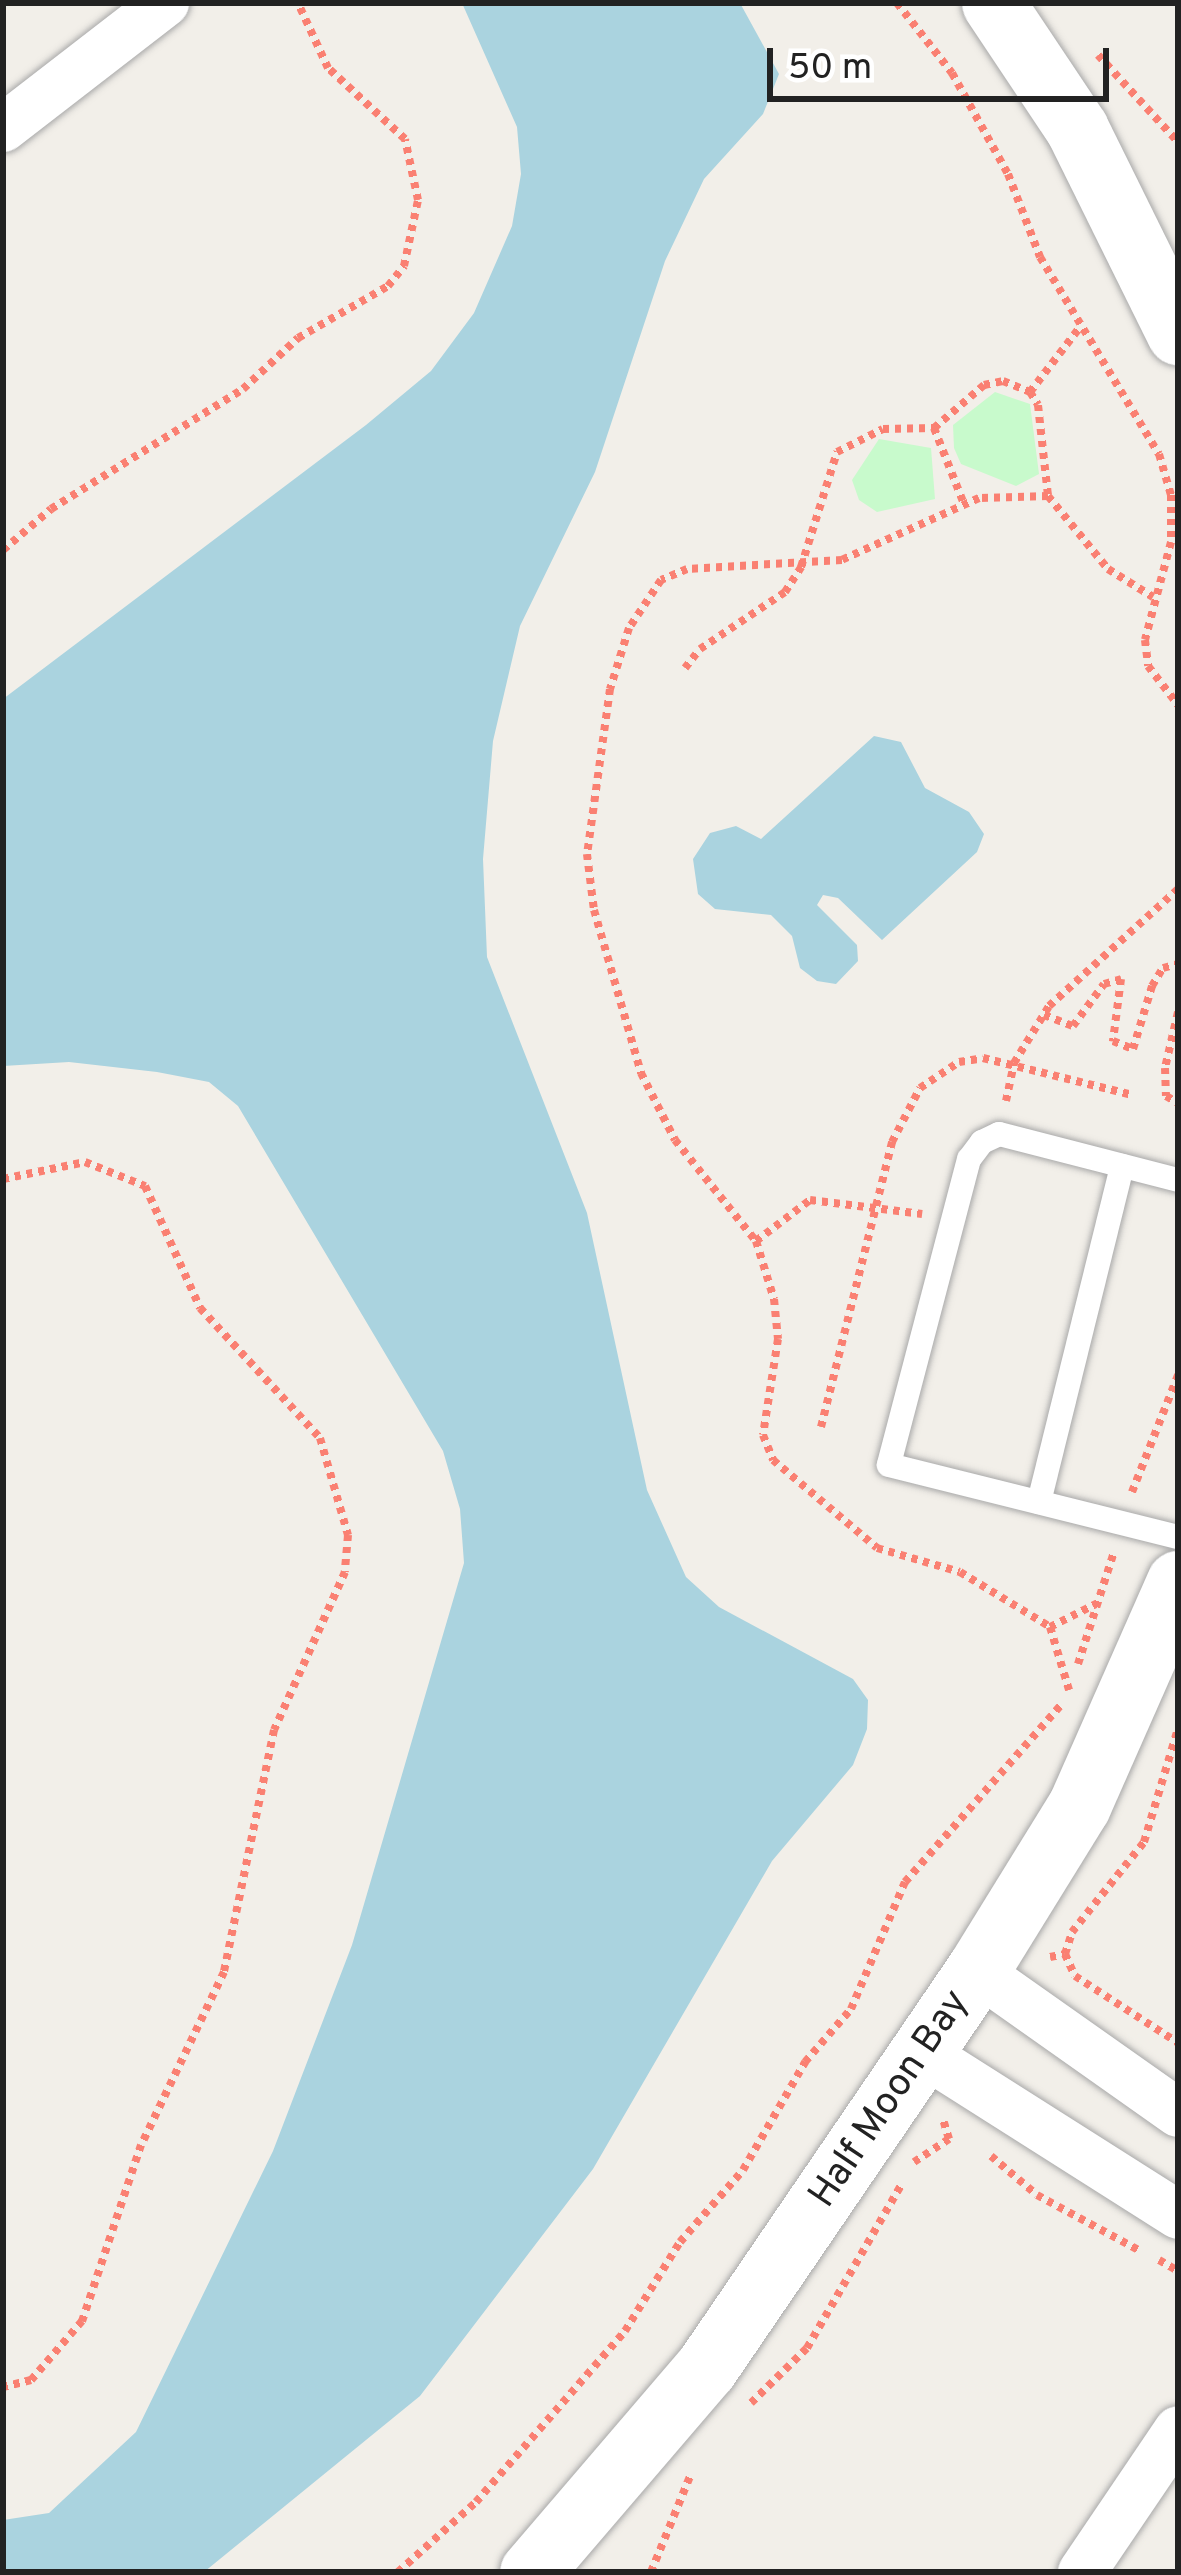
<!DOCTYPE html>
<html>
<head>
<meta charset="utf-8">
<style>
  body { margin:0 }
  #map { position:relative; width:1181px; height:2575px; overflow:hidden; background:#f2efe9; font-family:Overpass,sans-serif }
  div>[style] { position:absolute }
  .park>* { inset:0; background:#c8facc }
  .water>* { inset:0; background:#aad3df }
  .path>* { height:8px; margin-top:-4px; transform-origin:0; background:repeating-linear-gradient(90deg,#fa8072 0 6px,transparent 0 12px) }
  .roads { filter:drop-shadow(0 0 3px #a9a9a9) drop-shadow(0 0 3px #a9a9a9) }
  .service>* { height:24px; margin:-12px; padding:0 12px; transform-origin:12px; border-radius:12px; background:#fff }
  .minor>* { height:48px; margin:-24px; padding:0 24px; transform-origin:24px; border-radius:24px; background:#fff }
  .tertiary>* { height:63px; margin:-31.5px; padding:0 31.5px; transform-origin:31.5px; border-radius:31.5px; background:#fff }
  span { translate:-50% -50%; white-space:nowrap; text-align:center; line-height:1.15; -webkit-text-stroke:12px #fff; paint-order:stroke }
  .street-label { font-size:39px; color:#222 }
  .frame { position:absolute; inset:0; border:6px solid #222; pointer-events:none }
  .scale { position:absolute; left:767px; top:48px; width:342px; height:54px; box-sizing:border-box; border:6px solid #222; border-top:0; padding-left:15px; font-size:36px; line-height:42px; white-space:nowrap; color:#222; -webkit-text-stroke:9px #fff; paint-order:stroke }
</style>
</head>
<body>
<div id="map">
  <div class="park">
    <i style="clip-path:polygon(995px 392px,1030px 404px,1039px 474px,1016px 486px,961px 464px,954px 448px,953px 425px)"></i>
    <i style="clip-path:polygon(879px 439px,931px 448px,935px 499px,877px 512px,859px 500px,852px 480px)"></i>
  </div>
  <div class="water">
    <i style="clip-path:polygon(462px 3px,740px 3px,779px 74px,763px 114px,704px 179px,665px 261px,595px 472px,520px 626px,493px 741px,483px 859px,487px 957px,587px 1213px,647px 1490px,686px 1577px,719px 1607px,853px 1679px,868px 1700px,867px 1729px,853px 1765px,772px 1861px,593px 2169px,420px 2396px,204px 2572px,3px 2572px,3px 2520px,49px 2513px,136px 2432px,273px 2151px,352px 1945px,464px 1563px,460px 1509px,443px 1451px,238px 1106px,209px 1082px,157px 1072px,69px 1062px,3px 1066px,3px 699px,366px 425px,431px 371px,474px 313px,512px 226px,521px 174px,517px 127px)"></i>
    <i style="clip-path:polygon(874px 736px,901px 742px,925px 788px,969px 812px,984px 834px,977px 852px,882px 940px,838px 898px,823px 895px,817px 905px,857px 945px,858px 961px,836px 984px,817px 981px,800px 968px,792px 936px,771px 915px,715px 909px,698px 894px,693px 859px,710px 833px,736px 826px,761px 839px)"></i>
  </div>
  <div class="path">
    <i style="left:897px;top:3px;width:89px;rotate:51.8deg"></i>
    <i style="left:952px;top:73px;width:115px;rotate:61deg"></i>
    <i style="left:1008px;top:174px;width:89px;rotate:68.9deg"></i>
    <i style="left:1040px;top:257px;width:230px;rotate:58.9deg"></i>
    <i style="left:1159px;top:454px;width:43px;rotate:73.7deg"></i>
    <i style="left:1171px;top:495px;width:47px;rotate:90deg"></i>
    <i style="left:1171px;top:542px;width:101px;rotate:104.9deg"></i>
    <i style="left:1145px;top:640px;width:26px;rotate:83deg"></i>
    <i style="left:1148px;top:666px;width:49px;rotate:52.4deg"></i>
    <i style="left:1098px;top:55px;width:118px;rotate:47.4deg"></i>
    <i style="left:1030px;top:392px;width:82px;rotate:-52.4deg"></i>
    <i style="left:934px;top:428px;width:82px;rotate:68.5deg"></i>
    <i style="left:1048px;top:496px;width:69px;rotate:178.3deg"></i>
    <i style="left:979px;top:498px;width:150px;rotate:155.7deg"></i>
    <i style="left:842px;top:560px;width:155px;rotate:176.7deg"></i>
    <i style="left:687px;top:569px;width:28px;rotate:157deg"></i>
    <i style="left:661px;top:580px;width:58px;rotate:123.7deg"></i>
    <i style="left:629px;top:628px;width:64px;rotate:107.3deg"></i>
    <i style="left:610px;top:689px;width:167px;rotate:97.9deg"></i>
    <i style="left:587px;top:854px;width:56px;rotate:82.9deg"></i>
    <i style="left:594px;top:910px;width:170px;rotate:73.9deg"></i>
    <i style="left:641px;top:1073px;width:75px;rotate:63.1deg"></i>
    <i style="left:675px;top:1140px;width:129px;rotate:51.3deg"></i>
    <i style="left:756px;top:1241px;width:61px;rotate:72.8deg"></i>
    <i style="left:774px;top:1299px;width:40px;rotate:84.3deg"></i>
    <i style="left:778px;top:1339px;width:97px;rotate:98.9deg"></i>
    <i style="left:763px;top:1435px;width:27px;rotate:68deg"></i>
    <i style="left:773px;top:1460px;width:136px;rotate:40.2deg"></i>
    <i style="left:877px;top:1548px;width:86px;rotate:16.1deg"></i>
    <i style="left:960px;top:1572px;width:105px;rotate:31.4deg"></i>
    <i style="left:1050px;top:1627px;width:66px;rotate:73.2deg"></i>
    <i style="left:3px;top:550px;width:63px;rotate:-40.5deg"></i>
    <i style="left:51px;top:509px;width:226px;rotate:-32deg"></i>
    <i style="left:243px;top:389px;width:75px;rotate:-42.8deg"></i>
    <i style="left:298px;top:338px;width:104px;rotate:-30deg"></i>
    <i style="left:388px;top:286px;width:26px;rotate:-51deg"></i>
    <i style="left:404px;top:266px;width:67px;rotate:-78deg"></i>
    <i style="left:418px;top:200px;width:62px;rotate:-102deg"></i>
    <i style="left:405px;top:139px;width:105px;rotate:-137.3deg"></i>
    <i style="left:328px;top:68px;width:72px;rotate:-114.8deg"></i>
    <i style="left:685px;top:668px;width:24px;rotate:-52deg"></i>
    <i style="left:700px;top:649px;width:102px;rotate:-33.8deg"></i>
    <i style="left:785px;top:592px;width:30px;rotate:-57deg"></i>
    <i style="left:801px;top:567px;width:121px;rotate:-72.6deg"></i>
    <i style="left:837px;top:452px;width:51px;rotate:-26.6deg"></i>
    <i style="left:883px;top:429px;width:51px;rotate:-1.1deg"></i>
    <i style="left:934px;top:428px;width:66px;rotate:-40.7deg"></i>
    <i style="left:984px;top:385px;width:19px;rotate:-12deg"></i>
    <i style="left:1003px;top:381px;width:29px;rotate:22deg"></i>
    <i style="left:1030px;top:392px;width:15px;rotate:58deg"></i>
    <i style="left:1038px;top:405px;width:92px;rotate:83.7deg"></i>
    <i style="left:1048px;top:496px;width:94px;rotate:50.6deg"></i>
    <i style="left:1108px;top:569px;width:53px;rotate:31.9deg"></i>
    <i style="left:1178px;top:1012px;width:57px;rotate:103.1deg"></i>
    <i style="left:1165px;top:1068px;width:28px;rotate:88deg"></i>
    <i style="left:1166px;top:1096px;width:14px;rotate:30deg"></i>
    <i style="left:1044px;top:1015px;width:31px;rotate:21deg"></i>
    <i style="left:1073px;top:1026px;width:52px;rotate:-53.6deg"></i>
    <i style="left:1104px;top:984px;width:18px;rotate:-16deg"></i>
    <i style="left:1121px;top:979px;width:63px;rotate:97.4deg"></i>
    <i style="left:1113px;top:1041px;width:22px;rotate:22deg"></i>
    <i style="left:1133px;top:1049px;width:66px;rotate:-73.2deg"></i>
    <i style="left:1152px;top:986px;width:21px;rotate:-59deg"></i>
    <i style="left:1163px;top:968px;width:16px;rotate:-15deg"></i>
    <i style="left:1006px;top:1101px;width:39px;rotate:-78deg"></i>
    <i style="left:1014px;top:1063px;width:67px;rotate:-58.4deg"></i>
    <i style="left:1049px;top:1006px;width:174px;rotate:-42.2deg"></i>
    <i style="left:3px;top:1179px;width:84px;rotate:-11.7deg"></i>
    <i style="left:85px;top:1162px;width:65px;rotate:21.8deg"></i>
    <i style="left:145px;top:1186px;width:134px;rotate:65.7deg"></i>
    <i style="left:200px;top:1308px;width:177px;rotate:47.3deg"></i>
    <i style="left:320px;top:1438px;width:101px;rotate:73.9deg"></i>
    <i style="left:348px;top:1535px;width:37px;rotate:95deg"></i>
    <i style="left:345px;top:1572px;width:173px;rotate:114.2deg"></i>
    <i style="left:274px;top:1730px;width:247px;rotate:101.7deg"></i>
    <i style="left:224px;top:1972px;width:192px;rotate:115.6deg"></i>
    <i style="left:141px;top:2145px;width:186px;rotate:108.5deg"></i>
    <i style="left:82px;top:2321px;width:78px;rotate:130.8deg"></i>
    <i style="left:31px;top:2380px;width:29px;rotate:166deg"></i>
    <i style="left:756px;top:1241px;width:68px;rotate:-37.2deg"></i>
    <i style="left:810px;top:1200px;width:113px;rotate:7.1deg"></i>
    <i style="left:821px;top:1427px;width:294px;rotate:-76deg"></i>
    <i style="left:892px;top:1142px;width:61px;rotate:-62.6deg"></i>
    <i style="left:920px;top:1088px;width:47px;rotate:-33.7deg"></i>
    <i style="left:959px;top:1062px;width:24px;rotate:-9deg"></i>
    <i style="left:983px;top:1058px;width:154px;rotate:13.9deg"></i>
    <i style="left:1132px;top:1492px;width:126px;rotate:-68.5deg"></i>
    <i style="left:1050px;top:1627px;width:51px;rotate:-26.6deg"></i>
    <i style="left:1078px;top:1664px;width:118px;rotate:-72.2deg"></i>
    <i style="left:1065px;top:1954px;width:24px;rotate:66deg"></i>
    <i style="left:1075px;top:1976px;width:123px;rotate:33deg"></i>
    <i style="left:1050px;top:1957px;width:15px;rotate:-11deg"></i>
    <i style="left:1065px;top:1954px;width:23px;rotate:-72deg"></i>
    <i style="left:1072px;top:1932px;width:115px;rotate:-51.3deg"></i>
    <i style="left:1144px;top:1842px;width:118px;rotate:-73.3deg"></i>
    <i style="left:991px;top:2156px;width:60px;rotate:40.3deg"></i>
    <i style="left:1037px;top:2195px;width:117px;rotate:28.5deg"></i>
    <i style="left:914px;top:2162px;width:42px;rotate:-33.3deg"></i>
    <i style="left:949px;top:2139px;width:21px;rotate:-107deg"></i>
    <i style="left:1159px;top:2260px;width:22px;rotate:30deg"></i>
    <i style="left:751px;top:2403px;width:78px;rotate:-44.5deg"></i>
    <i style="left:807px;top:2348px;width:188px;rotate:-60deg"></i>
    <i style="left:398px;top:2572px;width:105px;rotate:-41.9deg"></i>
    <i style="left:476px;top:2502px;width:227px;rotate:-48.9deg"></i>
    <i style="left:625px;top:2331px;width:105px;rotate:-58.3deg"></i>
    <i style="left:680px;top:2242px;width:96px;rotate:-48.8deg"></i>
    <i style="left:743px;top:2170px;width:125px;rotate:-60.1deg"></i>
    <i style="left:805px;top:2062px;width:70px;rotate:-49deg"></i>
    <i style="left:851px;top:2009px;width:138px;rotate:-67deg"></i>
    <i style="left:905px;top:1882px;width:236px;rotate:-48.6deg"></i>
    <i style="left:651px;top:2572px;width:106px;rotate:-67.8deg"></i>
  </div>
  <div class="roads">
    <div class="service">
      <i style="left:1178px;top:1180px;width:185px;rotate:-165.6deg"></i>
      <i style="left:999px;top:1134px;width:19px;rotate:155deg"></i>
      <i style="left:982px;top:1142px;width:21px;rotate:127deg"></i>
      <i style="left:969px;top:1159px;width:316px;rotate:104.7deg"></i>
      <i style="left:889px;top:1465px;width:298px;rotate:14deg"></i>
      <i style="left:1039px;top:1502px;width:346px;rotate:-76.1deg"></i>
    </div>
    <div class="minor">
      <i style="left:3px;top:128px;width:205px;rotate:-37.7deg"></i>
      <i style="left:977px;top:1971px;width:246px;rotate:35.2deg"></i>
      <i style="left:923px;top:2053px;width:302px;rotate:32.4deg"></i>
      <i style="left:1082px;top:2572px;width:171px;rotate:-55.9deg"></i>
    </div>
    <div class="tertiary">
      <i style="left:993px;top:3px;width:151px;rotate:56.3deg"></i>
      <i style="left:1077px;top:129px;width:228px;rotate:63.7deg"></i>
      <i style="left:531px;top:2572px;width:269px;rotate:-49.4deg"></i>
      <i style="left:706px;top:2368px;width:481px;rotate:-55.7deg"></i>
      <i style="left:977px;top:1971px;width:194px;rotate:-58.3deg"></i>
      <i style="left:1079px;top:1806px;width:245px;rotate:-66.2deg"></i>
    </div>
  </div>
  <div class="street-label">
    <span style="left:891px;top:2100px;rotate:-56deg">Half Moon Bay</span>
  </div>
  <div class="frame"></div>
  <div class="scale">50 m</div>
</div>
</body>
</html>
